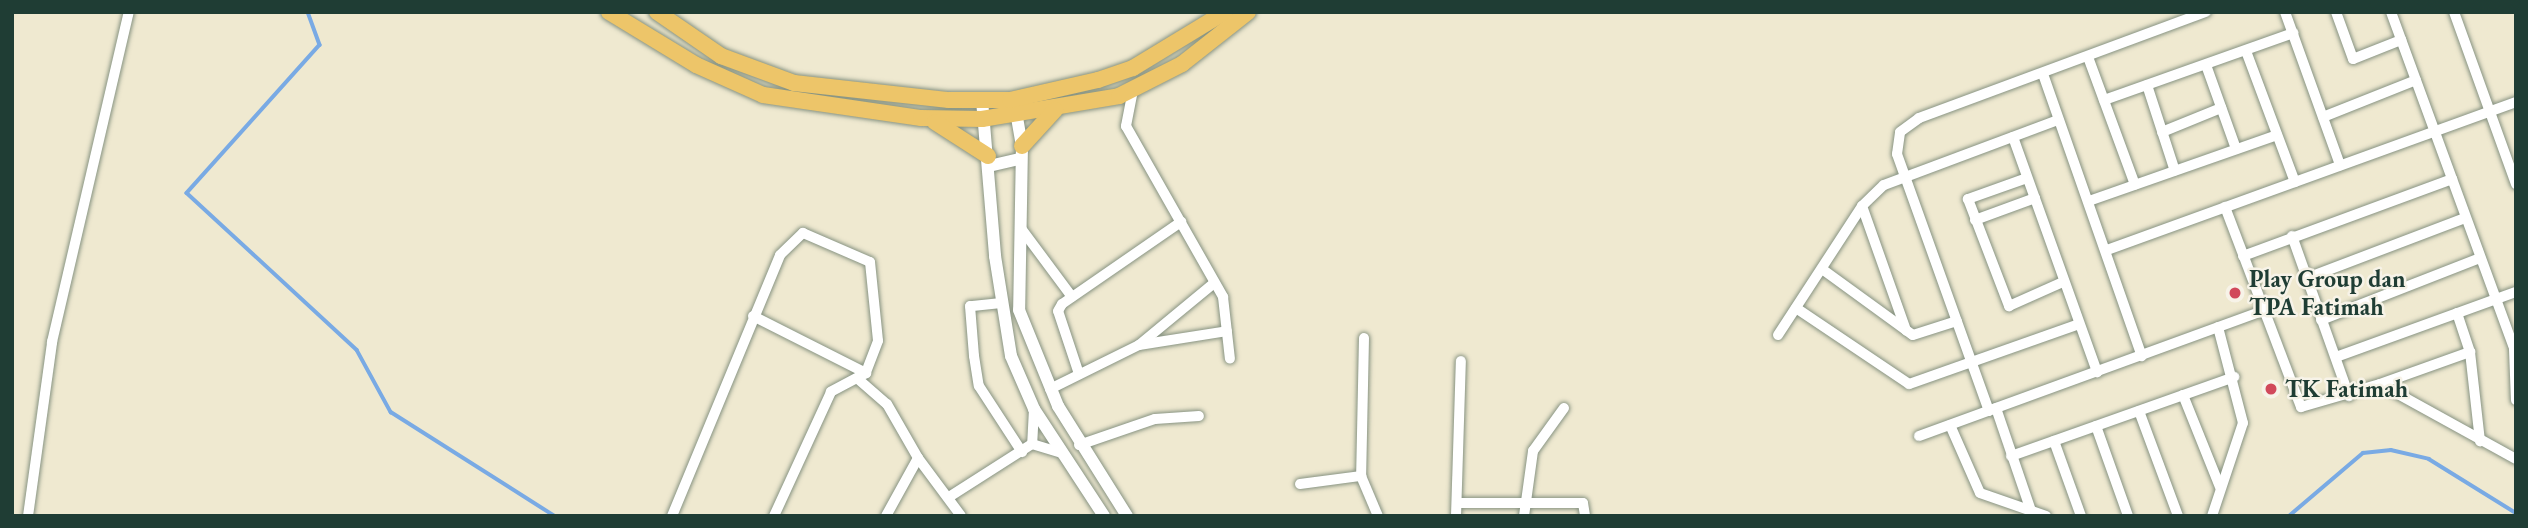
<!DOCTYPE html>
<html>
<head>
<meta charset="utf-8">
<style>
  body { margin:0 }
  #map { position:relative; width:2528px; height:528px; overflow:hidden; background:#efe9d0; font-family:"EB Garamond",serif }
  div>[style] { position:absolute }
  .stream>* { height:3.5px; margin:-1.75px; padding:0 1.75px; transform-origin:1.75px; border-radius:1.75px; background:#79aae4 }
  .roads { filter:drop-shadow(0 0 2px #879382) drop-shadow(0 0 2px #879382) }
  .minor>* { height:10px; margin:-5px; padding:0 5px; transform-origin:5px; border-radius:5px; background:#fff }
  .tertiary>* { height:12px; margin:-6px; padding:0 6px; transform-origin:6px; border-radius:6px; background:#fff }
  .trunk>* { height:16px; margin:-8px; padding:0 8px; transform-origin:8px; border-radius:8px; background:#edc569 }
  .dots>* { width:19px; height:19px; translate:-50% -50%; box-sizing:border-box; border:4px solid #f7f3e8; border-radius:50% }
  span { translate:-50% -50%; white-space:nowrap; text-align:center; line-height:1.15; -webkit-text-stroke:5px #f7f3e8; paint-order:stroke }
  .poi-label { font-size:24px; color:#1f3d34; font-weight:700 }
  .left { translate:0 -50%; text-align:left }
  .frame { position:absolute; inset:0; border:14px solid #1f3d34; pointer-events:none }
</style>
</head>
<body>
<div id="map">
  <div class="stream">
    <i style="left:308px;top:12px;width:35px;rotate:70deg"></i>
    <i style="left:320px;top:45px;width:199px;rotate:131.9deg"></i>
    <i style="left:187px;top:193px;width:231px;rotate:42.7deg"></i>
    <i style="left:357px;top:350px;width:71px;rotate:61.3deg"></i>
    <i style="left:391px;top:412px;width:194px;rotate:32.4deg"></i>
    <i style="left:583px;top:516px;width:23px"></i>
    <i style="left:2289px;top:516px;width:97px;rotate:-40.4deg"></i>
    <i style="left:2363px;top:453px;width:28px;rotate:-6deg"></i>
    <i style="left:2391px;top:450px;width:39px;rotate:13deg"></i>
    <i style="left:2429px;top:459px;width:102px;rotate:31.8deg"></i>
  </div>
  <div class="roads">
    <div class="minor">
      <i style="left:2285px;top:12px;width:163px;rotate:70.2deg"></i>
      <i style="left:2336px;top:12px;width:50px;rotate:70.1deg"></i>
      <i style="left:2353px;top:59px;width:52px;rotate:-21.6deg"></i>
      <i style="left:2391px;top:12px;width:359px;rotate:69.9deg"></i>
      <i style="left:2514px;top:349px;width:51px;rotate:87.8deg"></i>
      <i style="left:2454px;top:12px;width:183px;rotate:70.2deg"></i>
      <i style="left:2246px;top:51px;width:140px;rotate:69.5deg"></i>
      <i style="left:2088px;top:57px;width:136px;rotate:69.8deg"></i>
      <i style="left:2206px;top:65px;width:89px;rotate:70.3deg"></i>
      <i style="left:2043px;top:74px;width:299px;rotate:70.7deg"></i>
      <i style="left:2147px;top:85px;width:90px;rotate:72deg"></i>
      <i style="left:1133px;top:90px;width:37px;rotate:101deg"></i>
      <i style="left:1126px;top:126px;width:197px;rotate:60.4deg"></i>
      <i style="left:1223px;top:297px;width:62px;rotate:83.6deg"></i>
      <i style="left:2104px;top:100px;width:201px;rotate:-19.5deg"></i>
      <i style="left:2323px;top:117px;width:100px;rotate:-21.7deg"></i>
      <i style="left:2162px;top:132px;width:64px;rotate:-22.1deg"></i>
      <i style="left:2013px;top:137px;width:250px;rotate:70.3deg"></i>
      <i style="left:2027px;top:178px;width:63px;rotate:160.4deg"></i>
      <i style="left:1968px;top:199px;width:115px;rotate:69deg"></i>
      <i style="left:2009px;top:306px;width:59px;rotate:-24deg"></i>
      <i style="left:2089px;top:201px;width:199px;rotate:-19.3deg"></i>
      <i style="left:1862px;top:206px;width:132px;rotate:70.5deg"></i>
      <i style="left:2225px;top:207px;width:214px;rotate:69.2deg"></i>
      <i style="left:2301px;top:407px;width:82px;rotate:-16.2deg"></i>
      <i style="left:2380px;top:384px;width:155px;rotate:28.9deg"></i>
      <i style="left:1975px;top:220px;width:64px;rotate:-20.1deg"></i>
      <i style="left:1020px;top:227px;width:87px;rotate:53.4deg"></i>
      <i style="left:2292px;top:236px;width:170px;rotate:70.4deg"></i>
      <i style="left:2107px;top:250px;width:435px;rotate:-19.9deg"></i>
      <i style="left:2243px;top:256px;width:223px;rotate:-20.2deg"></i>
      <i style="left:1822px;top:269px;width:112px;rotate:36deg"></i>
      <i style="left:1913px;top:335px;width:46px;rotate:-17.7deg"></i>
      <i style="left:2307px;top:278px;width:169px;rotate:-20.8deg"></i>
      <i style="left:1001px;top:303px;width:31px;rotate:174deg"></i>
      <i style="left:970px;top:306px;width:50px;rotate:85.4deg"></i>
      <i style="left:974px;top:356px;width:30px;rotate:81deg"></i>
      <i style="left:979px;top:386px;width:79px;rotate:56.9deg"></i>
      <i style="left:1796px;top:308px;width:136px;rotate:33.9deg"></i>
      <i style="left:1909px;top:384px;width:180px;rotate:-19.4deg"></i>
      <i style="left:2457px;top:313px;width:41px;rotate:71.6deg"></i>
      <i style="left:2470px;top:352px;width:90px;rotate:83.6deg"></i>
      <i style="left:753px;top:316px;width:127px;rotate:26.8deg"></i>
      <i style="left:2321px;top:320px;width:171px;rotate:-21.3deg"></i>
      <i style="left:1778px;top:335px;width:154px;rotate:-56.9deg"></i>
      <i style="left:1862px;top:206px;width:30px;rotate:-44deg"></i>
      <i style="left:1884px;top:185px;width:186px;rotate:-20.5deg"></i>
      <i style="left:1364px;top:338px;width:138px;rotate:91.2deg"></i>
      <i style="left:1361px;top:476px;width:43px;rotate:67deg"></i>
      <i style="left:1139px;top:345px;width:89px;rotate:-9deg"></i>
      <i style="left:2336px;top:357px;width:191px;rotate:-19.9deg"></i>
      <i style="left:1079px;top:374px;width:66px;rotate:-108.4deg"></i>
      <i style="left:1058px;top:311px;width:8px;rotate:-60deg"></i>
      <i style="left:1062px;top:304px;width:145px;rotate:-34.6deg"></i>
      <i style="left:858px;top:379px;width:38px;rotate:41deg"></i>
      <i style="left:887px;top:404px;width:62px;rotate:60.1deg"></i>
      <i style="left:918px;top:458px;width:66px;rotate:118.9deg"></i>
      <i style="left:2380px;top:384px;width:96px;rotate:-19.6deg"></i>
      <i style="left:1050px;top:389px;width:99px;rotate:-26.3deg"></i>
      <i style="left:1139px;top:345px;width:96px;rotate:-39.5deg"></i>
      <i style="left:2183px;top:395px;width:99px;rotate:68.1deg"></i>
      <i style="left:1996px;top:408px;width:109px;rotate:71.2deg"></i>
      <i style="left:1034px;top:409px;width:35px;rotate:93deg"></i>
      <i style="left:1032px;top:444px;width:31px;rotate:17deg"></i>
      <i style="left:1989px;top:411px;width:273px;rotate:-109.7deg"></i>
      <i style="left:1897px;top:154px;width:22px;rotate:-82deg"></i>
      <i style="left:1900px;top:132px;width:24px;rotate:-36deg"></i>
      <i style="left:1919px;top:118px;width:306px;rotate:-20.3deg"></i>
      <i style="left:2139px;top:411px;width:112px;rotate:69.6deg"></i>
      <i style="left:1950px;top:425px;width:74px;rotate:66.2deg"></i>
      <i style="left:1980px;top:493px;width:70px;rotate:19.2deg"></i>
      <i style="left:2096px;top:426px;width:96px;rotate:70.4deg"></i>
      <i style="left:1919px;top:436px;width:368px;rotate:-20deg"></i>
      <i style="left:2054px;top:441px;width:80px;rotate:70.2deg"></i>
      <i style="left:1079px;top:445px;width:80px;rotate:-18.9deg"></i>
      <i style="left:1155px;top:419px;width:44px;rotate:-3.9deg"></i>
      <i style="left:2011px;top:456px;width:237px;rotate:-19.5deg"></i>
      <i style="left:918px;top:458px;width:72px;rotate:53.4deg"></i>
      <i style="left:1300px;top:484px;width:62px;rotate:-7.5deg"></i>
      <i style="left:949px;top:497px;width:98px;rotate:-32.6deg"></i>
      <i style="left:1457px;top:503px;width:126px"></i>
      <i style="left:1583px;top:503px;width:13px;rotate:81deg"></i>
      <i style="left:28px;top:516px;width:176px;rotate:-82.1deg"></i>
      <i style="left:52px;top:342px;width:339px;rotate:-76.9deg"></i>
      <i style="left:672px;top:516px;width:282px;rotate:-67.5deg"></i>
      <i style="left:780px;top:255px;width:32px;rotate:-44deg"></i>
      <i style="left:803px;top:233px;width:73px;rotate:23.4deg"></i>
      <i style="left:870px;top:262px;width:79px;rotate:84.2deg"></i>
      <i style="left:878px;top:341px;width:34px;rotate:111deg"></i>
      <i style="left:866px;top:373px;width:40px;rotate:152deg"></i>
      <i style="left:831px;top:392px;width:136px;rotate:114.7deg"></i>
      <i style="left:1456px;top:516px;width:155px;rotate:-88.2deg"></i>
      <i style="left:1524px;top:516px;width:66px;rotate:-82.1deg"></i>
      <i style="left:1533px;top:451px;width:53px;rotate:-54.2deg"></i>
      <i style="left:2212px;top:516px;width:98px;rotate:-71.6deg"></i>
      <i style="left:2243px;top:423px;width:99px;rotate:-104.6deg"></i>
    </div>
    <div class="tertiary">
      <i style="left:982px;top:100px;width:157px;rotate:85.2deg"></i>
      <i style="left:995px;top:256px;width:101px;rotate:80.9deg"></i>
      <i style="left:1011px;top:356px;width:58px;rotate:66.5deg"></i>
      <i style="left:1034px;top:409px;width:128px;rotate:56.8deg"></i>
      <i style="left:1015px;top:106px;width:41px;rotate:80.1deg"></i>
      <i style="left:1022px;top:146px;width:164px;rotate:91deg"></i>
      <i style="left:1019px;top:310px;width:104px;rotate:67.9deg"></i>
      <i style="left:1058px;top:406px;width:130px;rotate:57.9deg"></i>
      <i style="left:989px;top:166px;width:31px;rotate:-13deg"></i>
    </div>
    <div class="trunk">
      <i style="left:609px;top:12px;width:102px;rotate:31.3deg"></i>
      <i style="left:696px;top:65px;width:73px;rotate:24.1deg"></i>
      <i style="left:763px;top:95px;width:160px;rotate:8.3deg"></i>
      <i style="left:921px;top:118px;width:61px;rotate:0.9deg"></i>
      <i style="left:982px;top:119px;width:139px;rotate:-9.5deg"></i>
      <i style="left:1119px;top:96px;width:71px;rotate:-26.9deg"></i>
      <i style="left:1182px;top:64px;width:84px;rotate:-38.2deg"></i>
      <i style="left:657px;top:12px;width:78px;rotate:34.5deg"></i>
      <i style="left:721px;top:56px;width:78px;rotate:20.3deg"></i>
      <i style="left:794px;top:83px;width:156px;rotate:6.3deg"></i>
      <i style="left:949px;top:100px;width:61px"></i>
      <i style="left:1010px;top:100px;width:90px;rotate:-12.8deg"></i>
      <i style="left:1098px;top:80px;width:37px;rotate:-19deg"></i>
      <i style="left:1133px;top:68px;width:108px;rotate:-31.3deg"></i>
      <i style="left:935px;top:122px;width:63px;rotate:32.7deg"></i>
      <i style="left:1022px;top:146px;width:49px;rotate:-47.5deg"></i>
    </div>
  </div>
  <div class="dots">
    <i style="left:2235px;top:293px;background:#d1495b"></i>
    <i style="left:2271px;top:389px;background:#d1495b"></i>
  </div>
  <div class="poi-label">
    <span class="left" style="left:2249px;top:293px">Play Group dan<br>TPA Fatimah</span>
    <span class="left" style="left:2285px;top:389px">TK Fatimah</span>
  </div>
  <div class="frame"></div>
</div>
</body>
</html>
